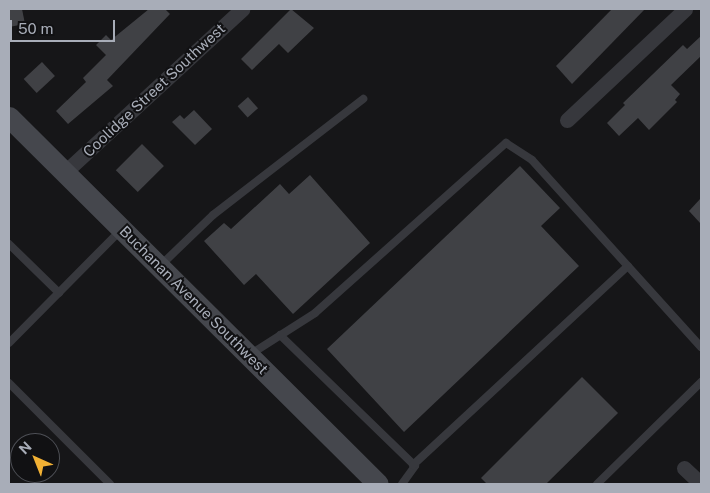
<!DOCTYPE html>
<html>
<head>
<meta charset="utf-8">
<style>
  body { margin:0 }
  #map { position:relative; width:710px; height:493px; overflow:hidden; background:#161618; font-family:"Public Sans",sans-serif }
  div>[style] { position:absolute }
  .building>* { inset:0; background:#404145; transform-origin:0 0 }
  .lane>* { height:8px; margin:-4px; padding:0 4px; transform-origin:4px; border-radius:4px; background:#37383d }
  .street>* { height:15px; margin:-7.5px; padding:0 7.5px; transform-origin:7.5px; border-radius:7.5px; background:#37383d }
  .secondary>* { height:21px; margin:-10.5px; padding:0 10.5px; transform-origin:10.5px; border-radius:10.5px; background:#45474d }
  span { translate:-50% -50%; white-space:nowrap; text-align:center; line-height:1.15; -webkit-text-stroke:4px #111113; paint-order:stroke }
  .street-label { font-size:15px; color:#a8adb8 }
  .frame { position:absolute; inset:0; border:10px solid #a8adb8; pointer-events:none }
  .north { position:absolute; left:10px; top:433px; width:50px; height:50px; box-sizing:border-box; background:#111113; border:1px solid #4d4f55; border-radius:50%; rotate:316deg; font-size:14px; font-weight:700; line-height:20px; text-align:center; color:#a8adb8 }
  .north::after { content:''; display:block; margin:auto; width:18px; height:22px; background:#f2b134; clip-path:polygon(50% 0,100% 100%,50% 72%,0 100%) }
  .scale { position:absolute; left:10px; top:20px; width:105px; height:22px; box-sizing:border-box; border:2px solid #a8adb8; border-top:0; padding-left:6px; font-size:15px; line-height:18px; white-space:nowrap; color:#a8adb8; -webkit-text-stroke:4px #111113; paint-order:stroke }
</style>
</head>
<body>
<div id="map">
  <div class="building">
    <i style="clip-path:polygon(9px 9px,22px 9px,25px 24px,9px 27px)"></i>
    <i style="clip-path:polygon(149px 9px,165px 9px,170px 14px,107px 80px,113px 86px,68px 124px,56px 111px,86px 82px,83px 78px,106px 55px,96px 45px,106px 35px,111px 40px)"></i>
    <i style="clip-path:polygon(291px 9px,314px 28px,288px 53px,279px 44px,252px 70px,241px 59px)"></i>
    <i style="clip-path:polygon(612px 9px,645px 9px,572px 84px,556px 66px)"></i>
    <i style="clip-path:polygon(701px 36px,701px 56px,671px 85px,680px 94px,675px 100px,677px 102px,649px 130px,638px 118px,619px 136px,607px 123px,625px 105px,623px 103px,683px 45px,687px 49px)"></i>
    <i style="left:42px;top:62px;width:19px;height:25px;rotate:47deg"></i>
    <i style="left:248px;top:97px;width:15px;height:14px;rotate:48deg"></i>
    <i style="clip-path:polygon(194px 110px,212px 129px,195px 145px,172px 122px,180px 115px,184px 119px)"></i>
    <i style="left:142px;top:144px;width:31px;height:37px;rotate:45deg"></i>
    <i style="clip-path:polygon(520px 166px,560px 208px,541px 226px,579px 266px,404px 432px,327px 349px)"></i>
    <i style="clip-path:polygon(310px 175px,370px 243px,293px 314px,256px 274px,244px 285px,204px 241px,224px 223px,231px 229px,280px 184px,289px 194px)"></i>
    <i style="clip-path:polygon(701px 198px,701px 224px,689px 211px)"></i>
    <i style="clip-path:polygon(582px 377px,618px 413px,546px 484px,487px 484px,481px 478px)"></i>
  </div>
  <div class="lane">
    <i style="left:9px;top:244px;width:70px;rotate:44.4deg"></i>
    <i style="left:161px;top:265px;width:72px;rotate:-43.9deg"></i>
    <i style="left:213px;top:215px;width:190px;rotate:-37.7deg"></i>
    <i style="left:280px;top:335px;width:188px;rotate:44.1deg"></i>
    <i style="left:415px;top:466px;width:22px;rotate:126deg"></i>
    <i style="left:9px;top:343px;width:158px;rotate:-45.3deg"></i>
    <i style="left:251px;top:354px;width:76px;rotate:-32.6deg"></i>
    <i style="left:315px;top:313px;width:256px;rotate:-41.7deg"></i>
    <i style="left:506px;top:143px;width:31px;rotate:33deg"></i>
    <i style="left:532px;top:160px;width:252px;rotate:47.9deg"></i>
    <i style="left:9px;top:383px;width:143px;rotate:45deg"></i>
    <i style="left:413px;top:465px;width:293px;rotate:-42.8deg"></i>
    <i style="left:597px;top:484px;width:146px;rotate:-44.4deg"></i>
  </div>
  <div class="street">
    <i style="left:567px;top:120px;width:162px;rotate:-43.2deg"></i>
    <i style="left:65px;top:172px;width:241px;rotate:-42.6deg"></i>
    <i style="left:684px;top:468px;width:23px;rotate:43deg"></i>
  </div>
  <div class="secondary">
    <i style="left:9px;top:117px;width:520px;rotate:44.84deg"></i>
  </div>
  <div class="street-label">
    <span style="left:154px;top:90px;rotate:-43deg">Coolidge Street Southwest</span>
    <span style="left:194px;top:300px;rotate:45deg">Buchanan Avenue Southwest</span>
  </div>
  <div class="frame"></div>
  <div class="north">N</div>
  <div class="scale">50 m</div>
</div>
</body>
</html>
